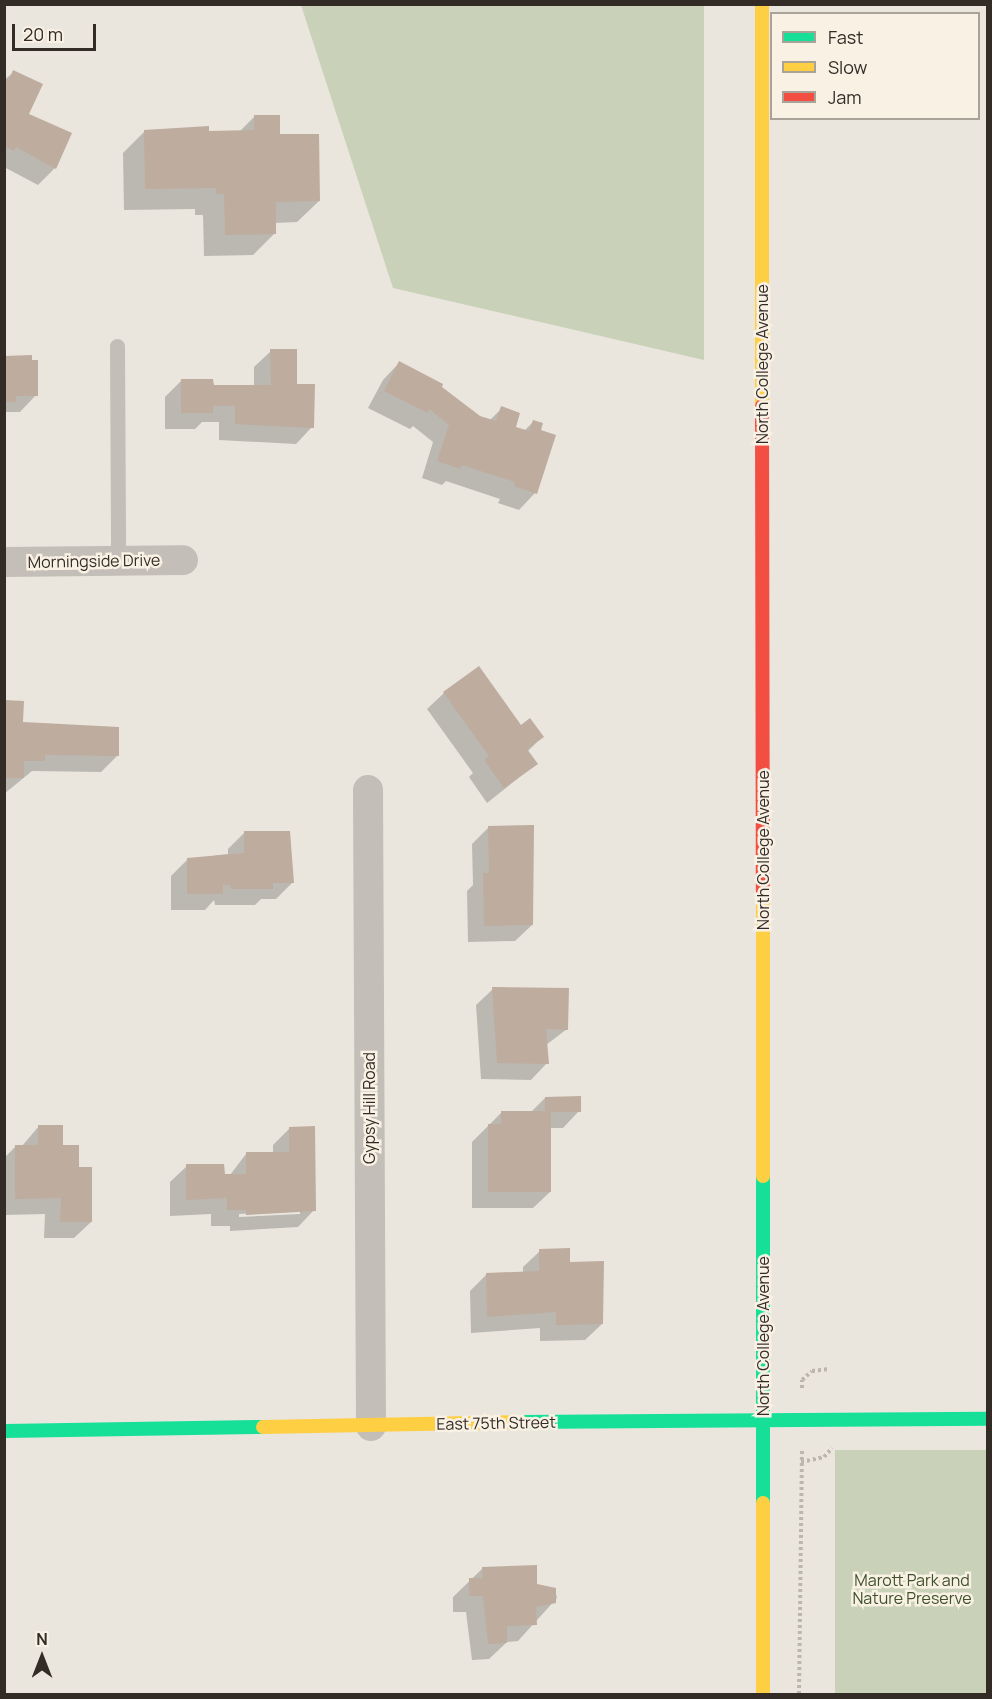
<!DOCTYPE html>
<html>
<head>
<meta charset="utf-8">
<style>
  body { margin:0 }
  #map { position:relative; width:992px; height:1699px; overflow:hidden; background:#eae6de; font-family:Manrope,sans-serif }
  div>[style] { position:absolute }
  .green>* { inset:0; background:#c9d1b8; transform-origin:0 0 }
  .shadow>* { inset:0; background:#0003 }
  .building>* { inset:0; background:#beac9f }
  .path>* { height:4px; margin-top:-2px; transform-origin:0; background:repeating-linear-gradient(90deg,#bcb6af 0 3px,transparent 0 6px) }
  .lane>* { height:15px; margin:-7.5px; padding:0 7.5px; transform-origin:7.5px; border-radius:7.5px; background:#c3beb7 }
  .street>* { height:30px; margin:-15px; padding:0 15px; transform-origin:15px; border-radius:15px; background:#c3beb7 }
  .fast>* { height:14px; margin:-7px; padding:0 7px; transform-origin:7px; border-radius:7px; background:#16e098 }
  .slow>* { height:14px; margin:-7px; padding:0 7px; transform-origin:7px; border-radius:7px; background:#ffcf43 }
  .jam>* { height:14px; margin:-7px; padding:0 7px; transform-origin:7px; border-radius:7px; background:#f24e42 }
  span { translate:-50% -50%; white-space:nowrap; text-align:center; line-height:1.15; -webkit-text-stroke:5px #f8f1e4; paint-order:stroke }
  .street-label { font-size:16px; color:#332b26 }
  .park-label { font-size:16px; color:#3f512a }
  .frame { position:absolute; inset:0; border:6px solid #332b26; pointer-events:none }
  .legend { position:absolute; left:770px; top:12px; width:210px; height:108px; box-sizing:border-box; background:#f8f1e4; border:2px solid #a9a298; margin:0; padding:8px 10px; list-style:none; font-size:18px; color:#332b26 }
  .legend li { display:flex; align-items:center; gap:12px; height:30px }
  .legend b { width:30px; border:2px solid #a9a298 }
  .north { position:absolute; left:12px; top:1627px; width:60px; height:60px; -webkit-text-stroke:4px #f8f1e4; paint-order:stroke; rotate:0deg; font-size:16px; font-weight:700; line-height:24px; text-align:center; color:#332b26 }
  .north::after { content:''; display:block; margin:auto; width:21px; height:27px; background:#332b26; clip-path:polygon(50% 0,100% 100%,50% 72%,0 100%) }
  .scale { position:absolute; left:12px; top:24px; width:84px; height:27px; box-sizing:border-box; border:3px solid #332b26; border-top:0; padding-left:8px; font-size:18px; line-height:21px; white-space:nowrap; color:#332b26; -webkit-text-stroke:4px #f8f1e4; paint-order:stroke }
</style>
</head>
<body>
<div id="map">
  <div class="green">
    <i style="clip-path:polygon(301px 5px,704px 5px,704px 360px,393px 288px)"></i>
    <i style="left:835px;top:1450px;width:152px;height:244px"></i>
  </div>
  <div class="shadow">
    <i style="clip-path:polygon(14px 72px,27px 115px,70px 134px,54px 169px,38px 185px,4px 167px,4px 80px)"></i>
    <i style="clip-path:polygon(254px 117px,278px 136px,319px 201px,297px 222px,274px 223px,274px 234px,253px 255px,204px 256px,203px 215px,195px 215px,195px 209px,124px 210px,123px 153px,144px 132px,239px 132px)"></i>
    <i style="clip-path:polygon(271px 351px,312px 427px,296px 444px,219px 440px,219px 422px,202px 422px,195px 429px,165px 429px,165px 397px,181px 381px,212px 386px,254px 386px,254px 367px)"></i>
    <i style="clip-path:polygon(4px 359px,36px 395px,20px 412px,4px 412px)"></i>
    <i style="clip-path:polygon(399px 363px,479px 417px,489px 421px,502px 408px,514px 428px,524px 431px,533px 422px,535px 493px,519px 510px,498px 503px,500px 499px,446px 481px,442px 485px,422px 478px,433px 442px,413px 426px,410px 429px,368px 408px,383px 380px)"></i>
    <i style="clip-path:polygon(444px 693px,542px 737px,527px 752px,536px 764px,487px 803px,469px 777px,473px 773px,427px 709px)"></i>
    <i style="clip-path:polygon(4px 702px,22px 724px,118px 755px,101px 772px,32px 771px,4px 794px)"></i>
    <i style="clip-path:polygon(489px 827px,532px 925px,515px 941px,468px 942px,467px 891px,473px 885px,472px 844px)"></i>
    <i style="clip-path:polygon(245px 832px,292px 883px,276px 899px,261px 899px,255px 905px,215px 905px,214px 900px,205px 910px,171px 910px,171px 876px,188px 859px,228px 854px,228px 849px)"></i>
    <i style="clip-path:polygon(493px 989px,567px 1029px,546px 1045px,547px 1063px,531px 1080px,481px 1079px,476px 1005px)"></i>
    <i style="clip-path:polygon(545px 1098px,579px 1111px,563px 1128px,550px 1128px,550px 1192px,533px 1208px,472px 1208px,472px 1142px,502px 1112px,531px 1112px)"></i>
    <i style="clip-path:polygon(39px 1126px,78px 1168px,91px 1222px,74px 1238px,44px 1238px,45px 1214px,4px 1215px,4px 1158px,16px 1146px,22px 1146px)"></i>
    <i style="clip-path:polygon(evenodd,290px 1128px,314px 1210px,298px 1227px,230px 1231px,230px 1226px,211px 1226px,211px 1214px,170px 1216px,170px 1182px,187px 1166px,230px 1175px,246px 1154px,273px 1154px,273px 1145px,290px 1128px,300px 1211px,300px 1214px,239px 1217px,239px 1214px,300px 1211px)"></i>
    <i style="clip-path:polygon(540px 1251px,569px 1264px,602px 1324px,585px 1340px,540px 1341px,540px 1328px,471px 1333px,470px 1291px,487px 1274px,523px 1273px,523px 1267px)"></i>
    <i style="clip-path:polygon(483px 1568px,555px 1590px,557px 1598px,518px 1641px,507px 1642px,489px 1659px,472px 1660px,466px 1612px,453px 1612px,453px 1597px)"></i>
  </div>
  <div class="building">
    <i style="clip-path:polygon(13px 70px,43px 84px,29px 114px,72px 133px,56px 169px,16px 147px,14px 151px,4px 146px,4px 78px,9px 80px)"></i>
    <i style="clip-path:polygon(254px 115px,280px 115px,280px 134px,319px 134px,320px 201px,276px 202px,276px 234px,225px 235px,224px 194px,216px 194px,216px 188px,145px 189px,144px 130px,209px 126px,209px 131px,254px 130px)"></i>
    <i style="clip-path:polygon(270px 349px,297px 349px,297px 384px,315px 384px,314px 428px,235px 424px,235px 406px,213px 406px,213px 413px,181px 413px,181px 379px,213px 379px,214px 385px,271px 385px)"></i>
    <i style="clip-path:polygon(32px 355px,32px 360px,38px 360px,38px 396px,16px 396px,16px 402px,4px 402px,4px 356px)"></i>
    <i style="clip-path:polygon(399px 361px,443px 384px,442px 387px,480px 416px,496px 421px,501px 406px,520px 413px,516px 427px,529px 431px,533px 420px,543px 423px,541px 430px,556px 435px,537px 494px,514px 486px,515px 482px,462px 465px,460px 469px,437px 461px,449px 425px,429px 409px,428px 413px,384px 391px)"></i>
    <i style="clip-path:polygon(479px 666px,521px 725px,530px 718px,544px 737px,527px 749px,538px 764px,504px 788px,484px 760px,489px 756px,443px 692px)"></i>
    <i style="clip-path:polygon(4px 700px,24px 701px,23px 722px,119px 727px,119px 756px,45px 755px,45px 761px,24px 761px,24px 778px,4px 778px)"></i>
    <i style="clip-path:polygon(534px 825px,533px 925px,484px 926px,483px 873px,489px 873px,488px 826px)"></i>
    <i style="clip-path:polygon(244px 831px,290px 831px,294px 883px,273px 883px,273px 889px,231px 889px,230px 885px,223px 885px,223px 894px,187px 894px,187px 858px,244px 853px)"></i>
    <i style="clip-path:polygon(492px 987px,569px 988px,568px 1030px,546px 1029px,549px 1064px,497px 1063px)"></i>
    <i style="clip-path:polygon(581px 1096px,581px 1112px,551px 1112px,551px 1192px,488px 1192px,488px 1124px,501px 1124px,501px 1111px,545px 1111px,545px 1097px)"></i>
    <i style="clip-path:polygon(38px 1125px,63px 1125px,63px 1145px,79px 1145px,79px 1167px,92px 1167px,92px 1222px,60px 1222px,61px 1198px,15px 1199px,15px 1145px,38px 1145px)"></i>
    <i style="clip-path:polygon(315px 1126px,316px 1211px,246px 1215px,246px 1210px,227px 1210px,227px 1198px,186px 1200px,186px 1164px,224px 1164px,225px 1174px,246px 1174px,246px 1152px,289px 1152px,289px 1127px)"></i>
    <i style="clip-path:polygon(570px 1248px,570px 1262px,604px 1261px,603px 1324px,556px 1325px,556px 1312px,487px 1317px,486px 1273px,539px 1271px,539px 1249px)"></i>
    <i style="clip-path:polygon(537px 1565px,537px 1584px,556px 1588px,556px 1603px,536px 1607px,537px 1625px,507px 1626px,507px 1643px,488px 1644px,483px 1596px,469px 1596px,469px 1578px,483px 1578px,482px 1567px)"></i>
  </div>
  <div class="path">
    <i style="left:802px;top:1388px;width:8px;rotate:-90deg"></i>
    <i style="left:802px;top:1380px;width:13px;rotate:-42deg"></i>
    <i style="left:812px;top:1371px;width:17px;rotate:-7deg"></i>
    <i style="left:801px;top:1462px;width:24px;rotate:-12deg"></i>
    <i style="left:824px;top:1457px;width:12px;rotate:-48deg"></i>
    <i style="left:799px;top:1694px;width:245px;rotate:-89.3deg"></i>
  </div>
  <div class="lane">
    <i style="left:117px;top:346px;width:215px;rotate:89.7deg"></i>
  </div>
  <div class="street">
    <i style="left:4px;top:562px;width:179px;rotate:-0.6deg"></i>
    <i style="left:368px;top:790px;width:636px;rotate:89.73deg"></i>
  </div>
  <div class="fast">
    <i style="left:763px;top:1176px;width:327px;rotate:90deg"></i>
    <i style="left:521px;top:1422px;width:467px;rotate:-0.4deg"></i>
    <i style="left:4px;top:1431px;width:259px;rotate:-0.9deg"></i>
  </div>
  <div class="slow">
    <i style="left:762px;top:4px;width:402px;rotate:90deg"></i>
    <i style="left:763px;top:891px;width:285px;rotate:90deg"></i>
    <i style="left:263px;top:1427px;width:258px;rotate:-1.1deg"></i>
    <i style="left:763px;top:1503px;width:191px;rotate:90deg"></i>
  </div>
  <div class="jam">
    <i style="left:762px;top:406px;width:485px;rotate:89.9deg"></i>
  </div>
  <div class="street-label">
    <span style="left:762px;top:364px;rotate:-90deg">North College Avenue</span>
    <span style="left:94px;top:561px;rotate:-1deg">Morningside Drive</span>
    <span style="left:763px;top:850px;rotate:-90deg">North College Avenue</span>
    <span style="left:369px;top:1108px;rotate:-90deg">Gypsy Hill Road</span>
    <span style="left:763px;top:1336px;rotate:-90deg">North College Avenue</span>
    <span style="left:496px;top:1423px;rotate:-1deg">East 75th Street</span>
  </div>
  <div class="park-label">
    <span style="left:912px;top:1589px">Marott Park and<br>Nature Preserve</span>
  </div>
  <div class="frame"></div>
  <ul class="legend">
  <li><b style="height:8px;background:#16e098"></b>Fast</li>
  <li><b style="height:8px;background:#ffcf43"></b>Slow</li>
  <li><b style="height:8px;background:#f24e42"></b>Jam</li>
  </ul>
  <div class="north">N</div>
  <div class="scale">20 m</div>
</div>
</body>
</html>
